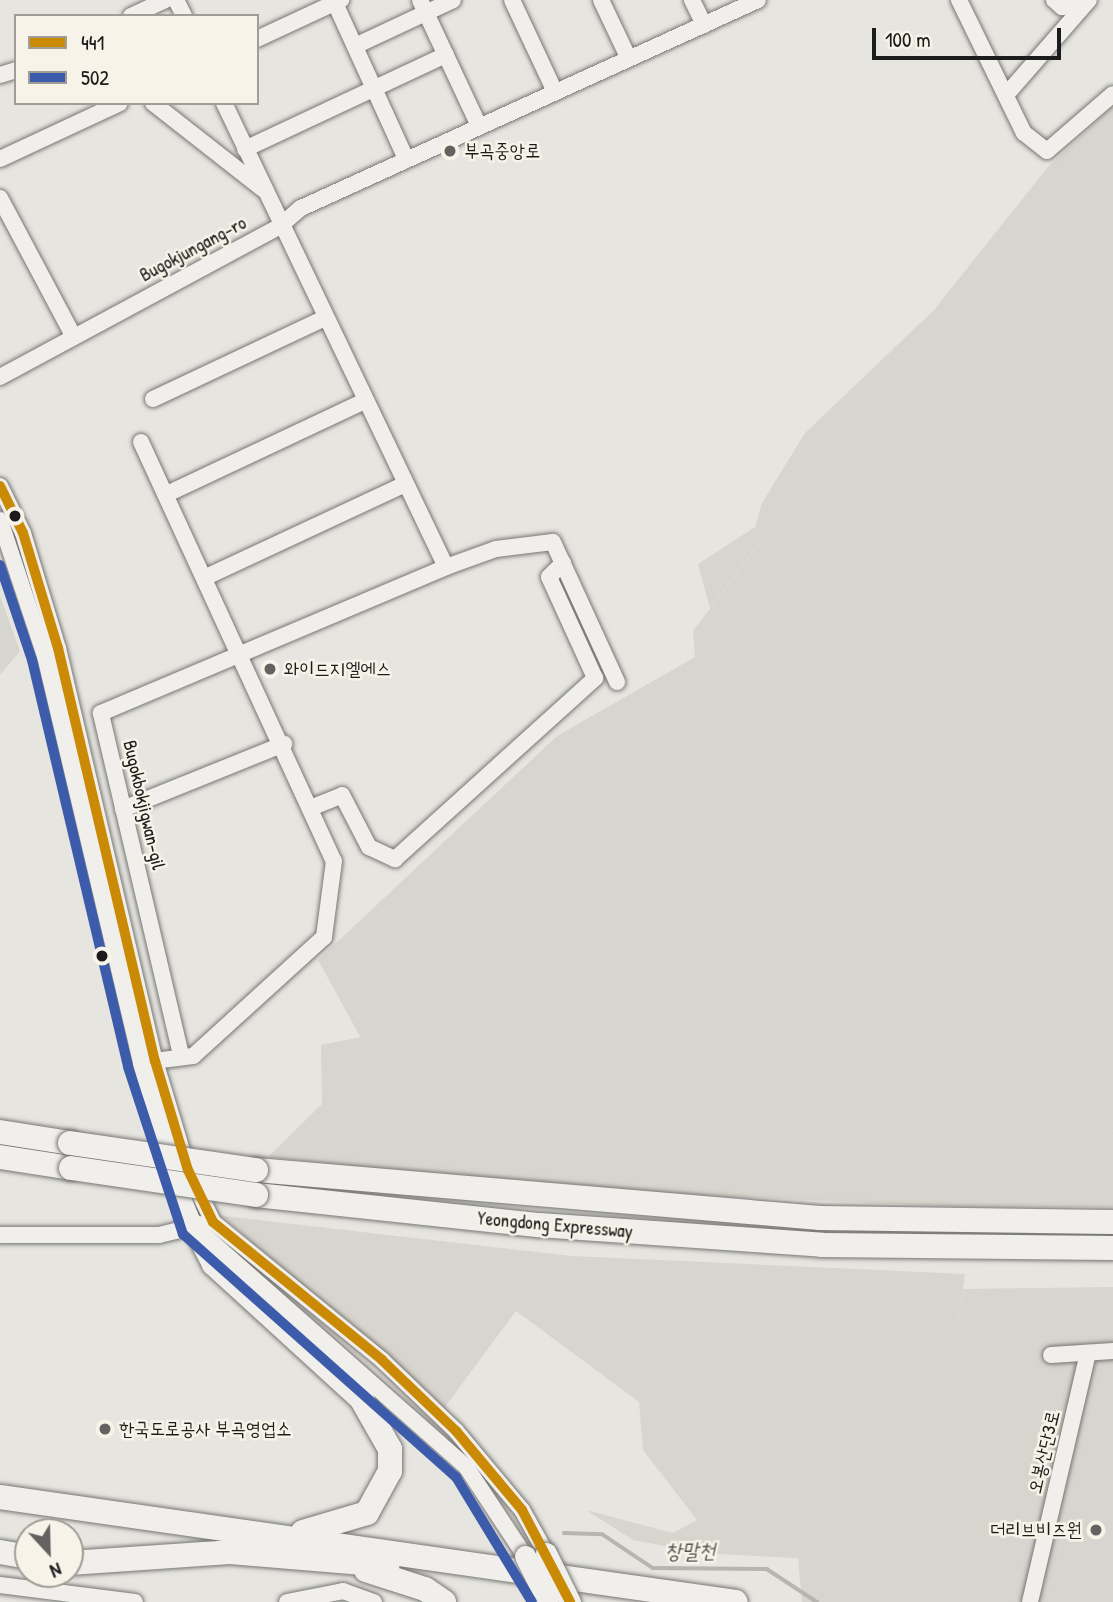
<!DOCTYPE html>
<html>
<head>
<meta charset="utf-8">
<style>
  body { margin:0 }
  #map { position:relative; width:1113px; height:1602px; overflow:hidden; background:#e6e5e0; font-family:"Patrick Hand","Poor Story",sans-serif }
  div>[style] { position:absolute }
  .built>* { inset:0; background:#d7d5cf }
  .green>* { inset:0; background:#d8d5ce }
  .stream>* { height:3.5px; margin:-1.75px; padding:0 1.75px; transform-origin:1.75px; border-radius:1.75px; background:#b7b5af }
  .roads { filter:drop-shadow(0 0 2px #777674) drop-shadow(0 0 2px #777674) }
  .minor>* { height:16px; margin:-8px; padding:0 8px; transform-origin:8px; border-radius:8px; background:#f0efeb }
  .highway>* { height:24px; margin:-12px; padding:0 12px; transform-origin:12px; border-radius:12px; background:#f0efeb }
  .bridges { filter:drop-shadow(0 0 2px #777674) drop-shadow(0 0 2px #777674) }
  .major-bridge>* { height:21px; margin:-10.5px; padding:0 10.5px; transform-origin:10.5px; border-radius:10.5px; background:#f0efeb }
  .highway-bridge>* { height:24px; margin:-12px; padding:0 12px; transform-origin:12px; border-radius:12px; background:#f0efeb }
  .bus-1>* { height:10px; margin:-5px; padding:0 5px; transform-origin:5px; border-radius:5px; background:#cb8a06 }
  .bus-2>* { height:10px; margin:-5px; padding:0 5px; transform-origin:5px; border-radius:5px; background:#3d5bab }
  .dots>* { width:19px; height:19px; translate:-50% -50%; box-sizing:border-box; border:4px solid #f7f3e8; border-radius:50% }
  span { translate:-50% -50%; white-space:nowrap; text-align:center; line-height:1.15; -webkit-text-stroke:5px #f7f3e8; paint-order:stroke }
  .poi-label { font-size:19px; color:#1c1c1c }
  .left { translate:0 -50%; text-align:left }
  .right { translate:-100% -50%; text-align:right }
  .street-label { font-size:19px; color:#1c1c1c }
  .water-label { font-size:21px; color:#52514e; font-style:italic }
  .legend { position:absolute; left:14px; top:14px; width:245px; height:91px; box-sizing:border-box; background:#f7f3e8; border:2px solid #9f9d96; margin:0; padding:9px 12px; list-style:none; font-size:21px; color:#1c1c1c }
  .legend li { display:flex; align-items:center; gap:14px; height:35px }
  .legend b { width:35px; border:2px solid #9f9d96 }
  .north { position:absolute; left:14px; top:1518px; width:70px; height:70px; box-sizing:border-box; background:#f7f3e8; border:2px solid #9f9d96; border-radius:50%; rotate:158deg; font-size:19px; font-weight:700; line-height:28px; text-align:center; color:#1c1c1c }
  .north::after { content:''; display:block; margin:auto; width:24px; height:32px; background:#636261; clip-path:polygon(50% 0,100% 100%,50% 72%,0 100%) }
  .scale { position:absolute; left:872px; top:28px; width:189px; height:32px; box-sizing:border-box; border:4px solid #1c1c1c; border-top:0; padding-left:9px; font-size:21px; line-height:24px; white-space:nowrap; color:#1c1c1c; -webkit-text-stroke:5px #f7f3e8; paint-order:stroke }
</style>
</head>
<body>
<div id="map">
  <div class="built">
    <i style="clip-path:polygon(1113px 166px,1113px 1131px,1055px 1061px,960px 1084px,823px 1034px,631px 1034px,577px 1067px,378px 1069px,318px 960px,557px 736px,695px 657px,693px 631px,885px 378px,929px 366px,1095px 177px)"></i>
    <i style="clip-path:polygon(0 596px,20px 651px,0 675px)"></i>
    <i style="clip-path:polygon(1113px 1287px,1113px 1602px,802px 1602px,798px 1556px,916px 1565px,1013px 1378px,956px 1338px,963px 1289px)"></i>
  </div>
  <div class="green">
    <i style="clip-path:polygon(1113px 106px,1113px 166px,1095px 177px,929px 366px,885px 378px,710px 608px,698px 564px,755px 527px,762px 503px,805px 433px,934px 310px,1047px 168px)"></i>
    <i style="clip-path:polygon(687px 1029px,823px 1034px,960px 1084px,1055px 1060px,1113px 1131px,1113px 1207px,945px 1206px,557px 1189px,268px 1157px,322px 1104px,321px 1045px,361px 1037px,379px 1069px,577px 1067px,631px 1034px)"></i>
    <i style="clip-path:polygon(223px 1216px,572px 1256px,965px 1274px,956px 1338px,1013px 1378px,1041px 1455px,1030px 1521px,916px 1565px,702px 1553px,633px 1540px,586px 1510px,673px 1533px,697px 1520px,643px 1450px,639px 1402px,516px 1311px,442px 1411px)"></i>
  </div>
  <div class="stream">
    <i style="left:564px;top:1533px;width:38px;rotate:2deg"></i>
    <i style="left:602px;top:1534px;width:61px;rotate:33.7deg"></i>
    <i style="left:653px;top:1568px;width:114px;rotate:0.5deg"></i>
    <i style="left:767px;top:1569px;width:60px;rotate:33.4deg"></i>
  </div>
  <div class="roads">
    <div class="minor">
      <i style="left:176px;top:0;width:18px;rotate:63deg"></i>
      <i style="left:420px;top:0;width:139px;rotate:64.9deg"></i>
      <i style="left:512px;top:0;width:102px;rotate:64.9deg"></i>
      <i style="left:601px;top:0;width:65px;rotate:64.6deg"></i>
      <i style="left:692px;top:0;width:28px;rotate:64deg"></i>
      <i style="left:959px;top:0;width:148px;rotate:64deg"></i>
      <i style="left:1024px;top:133px;width:29px;rotate:38deg"></i>
      <i style="left:1047px;top:151px;width:87px;rotate:-40.8deg"></i>
      <i style="left:1054px;top:0;width:11px;rotate:41deg"></i>
      <i style="left:1062px;top:7px;width:13px;rotate:-32deg"></i>
      <i style="left:335px;top:3px;width:171px;rotate:65.5deg"></i>
      <i style="left:131px;top:16px;width:38px;rotate:-25deg"></i>
      <i style="left:257px;top:39px;width:93px;rotate:-24.9deg"></i>
      <i style="left:355px;top:46px;width:108px;rotate:-25.1deg"></i>
      <i style="left:0;top:75px;width:17px;rotate:-17deg"></i>
      <i style="left:1006px;top:95px;width:126px;rotate:-48.9deg"></i>
      <i style="left:153px;top:103px;width:141px;rotate:38.1deg"></i>
      <i style="left:224px;top:103px;width:514px;rotate:64.43deg"></i>
      <i style="left:245px;top:149px;width:222px;rotate:-25.1deg"></i>
      <i style="left:0;top:159px;width:132px;rotate:-25deg"></i>
      <i style="left:0;top:198px;width:157px;rotate:62deg"></i>
      <i style="left:0;top:377px;width:318px;rotate:-28.3deg"></i>
      <i style="left:280px;top:226px;width:28px;rotate:-41deg"></i>
      <i style="left:301px;top:208px;width:502px;rotate:-24.47deg"></i>
      <i style="left:153px;top:399px;width:190px;rotate:-25.2deg"></i>
      <i style="left:141px;top:442px;width:461px;rotate:65.3deg"></i>
      <i style="left:334px;top:861px;width:77px;rotate:97.5deg"></i>
      <i style="left:324px;top:937px;width:177px;rotate:137.7deg"></i>
      <i style="left:193px;top:1056px;width:46px;rotate:172.6deg"></i>
      <i style="left:0;top:486px;width:52px;rotate:63.9deg"></i>
      <i style="left:23px;top:533px;width:120px;rotate:73.1deg"></i>
      <i style="left:58px;top:648px;width:424px;rotate:76.8deg"></i>
      <i style="left:155px;top:1061px;width:114px;rotate:73.2deg"></i>
      <i style="left:188px;top:1170px;width:58px;rotate:64.3deg"></i>
      <i style="left:213px;top:1222px;width:218px;rotate:39.2deg"></i>
      <i style="left:382px;top:1360px;width:103px;rotate:43.8deg"></i>
      <i style="left:456px;top:1431px;width:103px;rotate:50.1deg"></i>
      <i style="left:522px;top:1510px;width:49px;rotate:60.8deg"></i>
      <i style="left:167px;top:494px;width:219px;rotate:-25.2deg"></i>
      <i style="left:0;top:520px;width:143px;rotate:71.7deg"></i>
      <i style="left:45px;top:656px;width:418px;rotate:76.7deg"></i>
      <i style="left:141px;top:1063px;width:110px;rotate:74.2deg"></i>
      <i style="left:171px;top:1169px;width:63px;rotate:67.5deg"></i>
      <i style="left:195px;top:1227px;width:363px;rotate:41.5deg"></i>
      <i style="left:467px;top:1468px;width:105px;rotate:56.6deg"></i>
      <i style="left:206px;top:577px;width:220px;rotate:-25deg"></i>
      <i style="left:313px;top:807px;width:31px;rotate:-22deg"></i>
      <i style="left:342px;top:795px;width:59px;rotate:62.6deg"></i>
      <i style="left:369px;top:847px;width:29px;rotate:25deg"></i>
      <i style="left:395px;top:859px;width:270px;rotate:-42.1deg"></i>
      <i style="left:595px;top:678px;width:111px;rotate:-114.5deg"></i>
      <i style="left:549px;top:577px;width:20px;rotate:-45deg"></i>
      <i style="left:123px;top:809px;width:174px;rotate:-22deg"></i>
      <i style="left:181px;top:1055px;width:351px;rotate:-103.2deg"></i>
      <i style="left:101px;top:713px;width:375px;rotate:-22.9deg"></i>
      <i style="left:446px;top:567px;width:53px;rotate:-19.8deg"></i>
      <i style="left:496px;top:549px;width:57px;rotate:-7deg"></i>
      <i style="left:553px;top:542px;width:154px;rotate:65.4deg"></i>
      <i style="left:0;top:1235px;width:159px"></i>
      <i style="left:159px;top:1235px;width:46px;rotate:-13.7deg"></i>
      <i style="left:1051px;top:1355px;width:62px;rotate:-3.7deg"></i>
      <i style="left:0;top:1585px;width:136px;rotate:7.2deg"></i>
      <i style="left:287px;top:1602px;width:57px;rotate:-11.1deg"></i>
      <i style="left:343px;top:1591px;width:33px;rotate:20deg"></i>
      <i style="left:1030px;top:1602px;width:256px;rotate:-76.9deg"></i>
    </div>
    <div class="highway">
      <i style="left:0;top:1132px;width:71px;rotate:8.9deg"></i>
      <i style="left:0;top:1157px;width:72px;rotate:8.8deg"></i>
      <i style="left:256px;top:1170px;width:566px;rotate:4.86deg"></i>
      <i style="left:820px;top:1218px;width:293px;rotate:0.8deg"></i>
      <i style="left:256px;top:1195px;width:285px;rotate:6.1deg"></i>
      <i style="left:539px;top:1225px;width:284px;rotate:4deg"></i>
      <i style="left:822px;top:1245px;width:291px;rotate:0.6deg"></i>
      <i style="left:195px;top:1227px;width:42px;rotate:62.8deg"></i>
      <i style="left:214px;top:1264px;width:199px;rotate:42.4deg"></i>
      <i style="left:361px;top:1398px;width:59px;rotate:60.4deg"></i>
      <i style="left:390px;top:1449px;width:22px;rotate:90deg"></i>
      <i style="left:390px;top:1471px;width:48px;rotate:118.7deg"></i>
      <i style="left:367px;top:1513px;width:67px;rotate:163.5deg"></i>
      <i style="left:0;top:1497px;width:743px;rotate:8.12deg"></i>
      <i style="left:0;top:1552px;width:28px;rotate:10deg"></i>
      <i style="left:70px;top:1563px;width:160px;rotate:-3.9deg"></i>
      <i style="left:230px;top:1552px;width:158px;rotate:4.7deg"></i>
      <i style="left:366px;top:1570px;width:62px;rotate:17.9deg"></i>
      <i style="left:425px;top:1589px;width:23px;rotate:34deg"></i>
    </div>
  </div>
  <div class="bridges">
    <div class="major-bridge">
      <i style="left:546px;top:1553px;width:55px;rotate:63.9deg"></i>
      <i style="left:525px;top:1556px;width:51px;rotate:63.4deg"></i>
    </div>
    <div class="highway-bridge">
      <i style="left:70px;top:1143px;width:188px;rotate:8.3deg"></i>
      <i style="left:71px;top:1168px;width:187px;rotate:8.3deg"></i>
    </div>
  </div>
  <div class="bus-1">
    <i style="left:0;top:486px;width:52px;rotate:63.9deg"></i>
    <i style="left:23px;top:533px;width:120px;rotate:73.1deg"></i>
    <i style="left:58px;top:648px;width:424px;rotate:76.8deg"></i>
    <i style="left:155px;top:1061px;width:114px;rotate:73.2deg"></i>
    <i style="left:188px;top:1170px;width:58px;rotate:64.3deg"></i>
    <i style="left:213px;top:1222px;width:218px;rotate:39.2deg"></i>
    <i style="left:382px;top:1360px;width:103px;rotate:43.8deg"></i>
    <i style="left:456px;top:1431px;width:103px;rotate:50.1deg"></i>
    <i style="left:522px;top:1510px;width:104px;rotate:62.4deg"></i>
  </div>
  <div class="bus-2">
    <i style="left:0;top:565px;width:100px;rotate:71.4deg"></i>
    <i style="left:32px;top:660px;width:418px;rotate:76.7deg"></i>
    <i style="left:128px;top:1067px;width:176px;rotate:71.8deg"></i>
    <i style="left:183px;top:1234px;width:365px;rotate:41.7deg"></i>
    <i style="left:456px;top:1477px;width:146px;rotate:58.7deg"></i>
  </div>
  <div class="dots">
    <i style="left:450px;top:151px;background:#636261"></i>
    <i style="left:15px;top:516px;background:#1c1c1c"></i>
    <i style="left:270px;top:669px;background:#636261"></i>
    <i style="left:102px;top:956px;background:#1c1c1c"></i>
    <i style="left:105px;top:1429px;background:#636261"></i>
    <i style="left:1096px;top:1530px;background:#636261"></i>
  </div>
  <div class="poi-label">
    <span class="left" style="left:464px;top:151px">부곡중앙로</span>
    <span class="left" style="left:284px;top:669px">와이드지엘에스</span>
    <span class="left" style="left:119px;top:1429px">한국도로공사 부곡영업소</span>
    <span class="right" style="left:1082px;top:1530px">더리브비즈원</span>
  </div>
  <div class="street-label">
    <span style="left:193px;top:249px;rotate:-28deg">Bugokjungang-ro</span>
    <span style="left:144px;top:805px;rotate:77deg">Bugokbokjigwan-gil</span>
    <span style="left:555px;top:1225px;rotate:5deg">Yeongdong Expressway</span>
    <span style="left:1044px;top:1452px;rotate:-77deg">오봉산단3로</span>
  </div>
  <div class="water-label">
    <span style="left:690px;top:1551px;rotate:-1deg">창말천</span>
  </div>
  <ul class="legend">
  <li><b style="height:9px;background:#cb8a06"></b>441</li>
  <li><b style="height:9px;background:#3d5bab"></b>502</li>
  </ul>
  <div class="north">N</div>
  <div class="scale">100 m</div>
</div>
</body>
</html>
